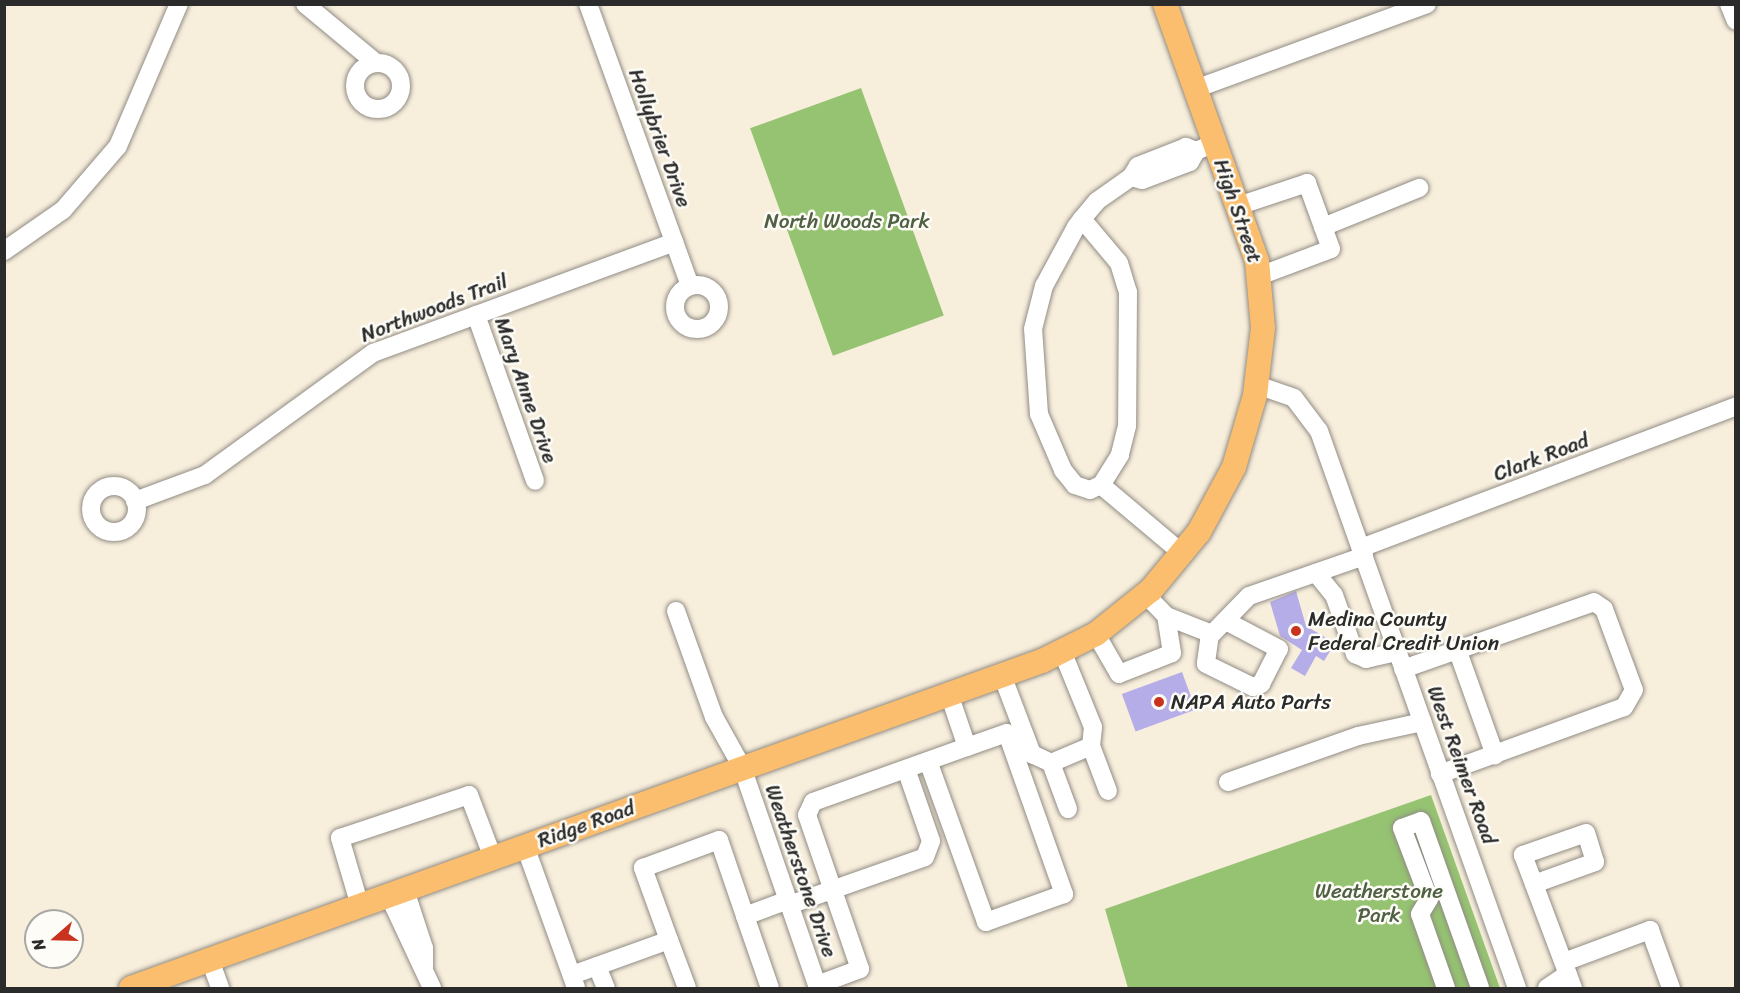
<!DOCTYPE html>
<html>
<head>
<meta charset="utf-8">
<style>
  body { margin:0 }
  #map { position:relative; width:1740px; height:993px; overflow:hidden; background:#f7eedc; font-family:Sriracha,sans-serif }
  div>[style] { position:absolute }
  .green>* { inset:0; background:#95c371; transform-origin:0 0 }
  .building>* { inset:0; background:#b5ade8; transform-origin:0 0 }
  .roads { filter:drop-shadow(0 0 2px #918c84) drop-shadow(0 0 2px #918c84) }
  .minor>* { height:18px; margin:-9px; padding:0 9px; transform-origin:9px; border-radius:9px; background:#fff }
  .minor>.ring { margin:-9px; padding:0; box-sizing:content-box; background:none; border:18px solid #fff; border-radius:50% }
  .major>* { height:24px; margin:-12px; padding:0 12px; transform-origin:12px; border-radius:12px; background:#fbbe6e }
  .dots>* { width:16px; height:16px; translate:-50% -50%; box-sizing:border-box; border:3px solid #fdfcf7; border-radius:50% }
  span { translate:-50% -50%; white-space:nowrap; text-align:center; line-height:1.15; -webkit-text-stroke:5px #fdfcf7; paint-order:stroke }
  .street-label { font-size:21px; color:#2b2b2b }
  .park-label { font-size:21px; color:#506044 }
  .poi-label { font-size:21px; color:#2b2b2b }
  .left { translate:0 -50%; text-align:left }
  .frame { position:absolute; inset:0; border:6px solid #2b2b2b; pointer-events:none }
  .north { position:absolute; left:24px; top:909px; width:60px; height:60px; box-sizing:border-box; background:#fdfcf7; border:2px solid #a9a8a5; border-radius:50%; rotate:250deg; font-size:16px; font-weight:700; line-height:24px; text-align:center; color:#2b2b2b }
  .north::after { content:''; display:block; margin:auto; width:21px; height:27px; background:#c8321e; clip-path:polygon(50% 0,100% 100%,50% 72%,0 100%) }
</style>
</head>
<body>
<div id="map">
  <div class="green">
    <i style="left:861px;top:88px;width:242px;height:118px;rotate:70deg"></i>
    <i style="clip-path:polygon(1431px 795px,1500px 988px,1128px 988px,1105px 909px)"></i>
  </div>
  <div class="building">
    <i style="clip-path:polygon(1296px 591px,1306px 626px,1335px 643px,1324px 661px,1316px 656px,1305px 676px,1291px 668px,1302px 650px,1280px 636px,1270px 602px)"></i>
    <i style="left:1182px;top:672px;width:40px;height:64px;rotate:70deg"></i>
  </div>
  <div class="roads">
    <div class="minor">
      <i style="left:305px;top:4px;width:92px;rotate:39.7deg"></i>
      <i style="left:588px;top:4px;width:300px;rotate:70.1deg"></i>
      <i style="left:1729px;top:4px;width:18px;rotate:68deg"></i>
      <i class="ring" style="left:355px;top:63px;width:28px;height:28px"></i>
      <i style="left:1195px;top:89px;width:247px;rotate:-20.1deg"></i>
      <i style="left:1196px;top:151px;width:11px;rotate:-158deg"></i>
      <i style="left:1186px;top:147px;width:52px;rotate:158.4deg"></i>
      <i style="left:1138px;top:166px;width:13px;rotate:122deg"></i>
      <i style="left:1131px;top:177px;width:11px;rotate:15deg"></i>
      <i style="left:1142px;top:180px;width:51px;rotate:-20.6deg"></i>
      <i style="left:1190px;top:162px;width:13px;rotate:-61deg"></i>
      <i style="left:1196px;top:151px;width:21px;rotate:-23deg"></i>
      <i style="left:1238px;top:206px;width:73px;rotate:-18.4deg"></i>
      <i style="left:1307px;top:183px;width:70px;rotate:70deg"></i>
      <i style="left:1331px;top:249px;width:77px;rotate:159.4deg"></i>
      <i style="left:1082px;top:219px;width:57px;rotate:49.9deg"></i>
      <i style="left:1119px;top:263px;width:30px;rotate:73deg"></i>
      <i style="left:1128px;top:292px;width:134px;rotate:90.4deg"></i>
      <i style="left:1127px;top:426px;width:30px;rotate:104deg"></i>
      <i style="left:1120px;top:455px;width:36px;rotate:122deg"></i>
      <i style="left:1101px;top:485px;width:12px;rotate:156deg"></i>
      <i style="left:1090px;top:490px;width:16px;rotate:-162deg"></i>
      <i style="left:1075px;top:485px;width:19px;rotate:-129deg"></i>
      <i style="left:1063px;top:470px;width:61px;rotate:-113.2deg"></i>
      <i style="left:1039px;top:414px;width:85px;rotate:-94deg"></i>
      <i style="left:1033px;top:329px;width:44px;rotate:-75.7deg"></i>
      <i style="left:1044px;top:286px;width:67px;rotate:-61.5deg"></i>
      <i style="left:1076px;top:227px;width:10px;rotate:-53deg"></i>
      <i style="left:1082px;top:219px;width:23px;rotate:-50deg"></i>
      <i style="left:1097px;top:201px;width:42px;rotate:-35.2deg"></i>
      <i style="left:1323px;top:227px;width:104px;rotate:-22.1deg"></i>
      <i style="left:4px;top:251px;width:72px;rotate:-34.8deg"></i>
      <i style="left:63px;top:210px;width:84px;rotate:-49.3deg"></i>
      <i style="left:118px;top:146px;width:155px;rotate:-66.8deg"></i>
      <i class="ring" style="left:675px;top:285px;width:26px;height:26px"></i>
      <i style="left:476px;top:315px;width:176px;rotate:70.4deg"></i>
      <i style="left:1257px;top:385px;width:39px;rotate:19deg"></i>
      <i style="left:1294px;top:398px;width:41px;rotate:52.9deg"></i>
      <i style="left:1319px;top:431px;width:591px;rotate:70.43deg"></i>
      <i style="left:1101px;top:485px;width:107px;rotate:40.1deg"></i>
      <i class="ring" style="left:91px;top:486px;width:28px;height:28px"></i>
      <i style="left:135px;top:501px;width:75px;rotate:-20.4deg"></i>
      <i style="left:205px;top:475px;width:208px;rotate:-36deg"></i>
      <i style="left:373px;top:353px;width:321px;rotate:-20.2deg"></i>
      <i style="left:1361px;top:548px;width:401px;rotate:-20.7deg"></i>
      <i style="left:1316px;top:573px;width:28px;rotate:51deg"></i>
      <i style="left:1334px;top:595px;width:63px;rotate:70.4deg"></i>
      <i style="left:1355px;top:654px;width:12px;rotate:24deg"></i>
      <i style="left:1366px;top:659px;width:32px;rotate:-13deg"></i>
      <i style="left:1145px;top:594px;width:30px;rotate:46deg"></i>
      <i style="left:1166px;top:616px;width:49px;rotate:21.4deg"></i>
      <i style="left:1212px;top:634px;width:53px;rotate:-45.8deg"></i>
      <i style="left:1249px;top:596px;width:122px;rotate:-19.2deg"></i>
      <i style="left:676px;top:611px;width:113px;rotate:70.3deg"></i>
      <i style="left:714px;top:717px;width:57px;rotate:60.8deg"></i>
      <i style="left:742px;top:767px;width:234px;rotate:71deg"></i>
      <i style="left:1096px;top:634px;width:46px;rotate:60.1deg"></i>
      <i style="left:1119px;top:674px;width:57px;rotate:-21.6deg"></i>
      <i style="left:1172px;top:653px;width:37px;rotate:-99deg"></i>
      <i style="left:1210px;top:634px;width:30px;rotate:98deg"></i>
      <i style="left:1206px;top:664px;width:52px;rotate:26.1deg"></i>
      <i style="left:1253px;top:687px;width:9px;rotate:-21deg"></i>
      <i style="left:1261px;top:684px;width:39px;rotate:-63deg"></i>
      <i style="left:1279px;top:649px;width:60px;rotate:-152.2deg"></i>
      <i style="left:1457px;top:649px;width:113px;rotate:70.3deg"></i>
      <i style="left:1062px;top:651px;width:82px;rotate:67.8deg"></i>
      <i style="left:1093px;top:727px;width:19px;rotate:96deg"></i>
      <i style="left:1091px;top:746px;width:48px;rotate:69.3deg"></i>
      <i style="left:1403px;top:669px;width:202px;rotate:-19.3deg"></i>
      <i style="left:1594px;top:602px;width:12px;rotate:35deg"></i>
      <i style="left:1604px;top:609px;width:86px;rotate:69.7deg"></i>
      <i style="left:1634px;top:690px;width:20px;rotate:120deg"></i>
      <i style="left:1624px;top:707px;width:196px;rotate:160deg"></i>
      <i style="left:1002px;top:675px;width:85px;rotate:69.2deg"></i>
      <i style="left:1032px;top:754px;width:21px;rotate:25deg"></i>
      <i style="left:1051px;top:763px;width:49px;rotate:69.7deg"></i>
      <i style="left:949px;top:694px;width:56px;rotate:71.2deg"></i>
      <i style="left:1051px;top:763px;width:43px;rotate:-23deg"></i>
      <i style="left:1228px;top:782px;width:138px;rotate:-19.5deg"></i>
      <i style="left:1358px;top:736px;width:66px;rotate:-12.3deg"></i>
      <i style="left:525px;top:846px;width:151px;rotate:70.2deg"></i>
      <i style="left:1534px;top:884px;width:65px;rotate:-19.8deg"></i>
      <i style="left:1595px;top:862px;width:30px;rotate:-107deg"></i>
      <i style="left:1586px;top:833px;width:67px;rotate:160.8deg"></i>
      <i style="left:1523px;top:855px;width:142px;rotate:69.4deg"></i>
      <i style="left:405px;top:890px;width:61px;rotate:71.9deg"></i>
      <i style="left:424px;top:948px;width:19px;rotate:90deg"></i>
      <i style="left:389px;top:896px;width:102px;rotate:64.9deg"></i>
      <i style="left:789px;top:905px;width:144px;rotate:-19.4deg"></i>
      <i style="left:925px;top:857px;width:17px;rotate:-69deg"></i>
      <i style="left:931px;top:841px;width:76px;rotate:-109.1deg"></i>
      <i style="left:360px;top:906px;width:71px;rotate:-106.4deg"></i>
      <i style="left:340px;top:838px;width:136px;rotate:-18.4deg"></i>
      <i style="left:469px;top:795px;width:67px;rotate:69.1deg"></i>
      <i style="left:745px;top:916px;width:76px;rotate:70.9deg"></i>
      <i style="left:669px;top:940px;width:51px;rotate:69.4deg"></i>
      <i style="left:210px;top:960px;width:30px;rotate:70deg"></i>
      <i style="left:1564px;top:962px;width:92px;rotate:-20.4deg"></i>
      <i style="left:1650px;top:930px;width:62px;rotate:70.1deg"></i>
      <i style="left:597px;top:966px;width:24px;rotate:68deg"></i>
      <i style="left:572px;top:975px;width:103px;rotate:-19.8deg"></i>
      <i style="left:669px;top:940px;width:77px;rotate:-109.9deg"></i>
      <i style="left:643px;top:868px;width:81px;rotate:-20.2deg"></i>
      <i style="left:719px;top:840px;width:80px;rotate:71.1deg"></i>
      <i style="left:745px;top:916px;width:46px;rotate:-20.4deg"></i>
      <i style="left:817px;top:985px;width:46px;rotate:-20.4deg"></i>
      <i style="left:860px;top:969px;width:163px;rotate:-109deg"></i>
      <i style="left:807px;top:815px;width:14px;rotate:-65deg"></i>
      <i style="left:813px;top:802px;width:164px;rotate:-19.7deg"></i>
      <i style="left:967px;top:747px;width:42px;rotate:-19.3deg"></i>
      <i style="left:1007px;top:733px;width:171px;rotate:70.5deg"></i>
      <i style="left:1064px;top:894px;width:83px;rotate:160.3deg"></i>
      <i style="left:986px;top:922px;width:171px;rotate:-109.8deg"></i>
      <i style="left:1446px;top:988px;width:78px;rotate:-109.4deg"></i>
      <i style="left:1420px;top:914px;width:17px;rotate:-59deg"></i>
      <i style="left:1429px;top:899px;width:76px;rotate:-110.8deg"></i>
      <i style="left:1402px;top:828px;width:20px;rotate:-20deg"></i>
      <i style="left:1421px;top:821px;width:177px;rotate:70.5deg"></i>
      <i style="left:1547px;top:988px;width:25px;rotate:-34deg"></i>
    </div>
    <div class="major">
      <i style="left:131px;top:988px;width:968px;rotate:-19.75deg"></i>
      <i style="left:1042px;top:661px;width:60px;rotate:-26.6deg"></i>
      <i style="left:1096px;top:634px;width:70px;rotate:-38.7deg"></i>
      <i style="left:1151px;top:590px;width:75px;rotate:-50.4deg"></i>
      <i style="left:1199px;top:532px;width:74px;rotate:-61.7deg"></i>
      <i style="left:1234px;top:467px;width:75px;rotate:-73.7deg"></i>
      <i style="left:1255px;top:395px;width:67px;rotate:-83.2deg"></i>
      <i style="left:1263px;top:328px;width:67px;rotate:-95.1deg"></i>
      <i style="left:1257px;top:261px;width:273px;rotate:-109.7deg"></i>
    </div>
  </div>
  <div class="dots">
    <i style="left:1296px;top:631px;background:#c8321e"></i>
    <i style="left:1159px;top:702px;background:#c8321e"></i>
  </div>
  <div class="street-label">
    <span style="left:660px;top:138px;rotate:70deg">Hollybrier Drive</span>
    <span style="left:1238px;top:211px;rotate:71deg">High Street</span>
    <span style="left:434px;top:308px;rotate:-21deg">Northwoods Trail</span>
    <span style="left:526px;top:390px;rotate:71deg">Mary Anne Drive</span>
    <span style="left:1541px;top:457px;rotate:-21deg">Clark Road</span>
    <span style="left:1462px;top:765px;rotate:70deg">West Reimer Road</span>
    <span style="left:586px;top:824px;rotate:-20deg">Ridge Road</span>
    <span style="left:801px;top:871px;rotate:71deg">Weatherstone Drive</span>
  </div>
  <div class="park-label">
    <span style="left:847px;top:221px">North Woods Park</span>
    <span style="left:1379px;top:903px">Weatherstone<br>Park</span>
  </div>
  <div class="poi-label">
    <span class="left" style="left:1308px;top:631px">Medina County<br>Federal Credit Union</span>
    <span class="left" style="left:1171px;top:702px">NAPA Auto Parts</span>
  </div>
  <div class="frame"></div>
  <div class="north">N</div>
</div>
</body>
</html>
